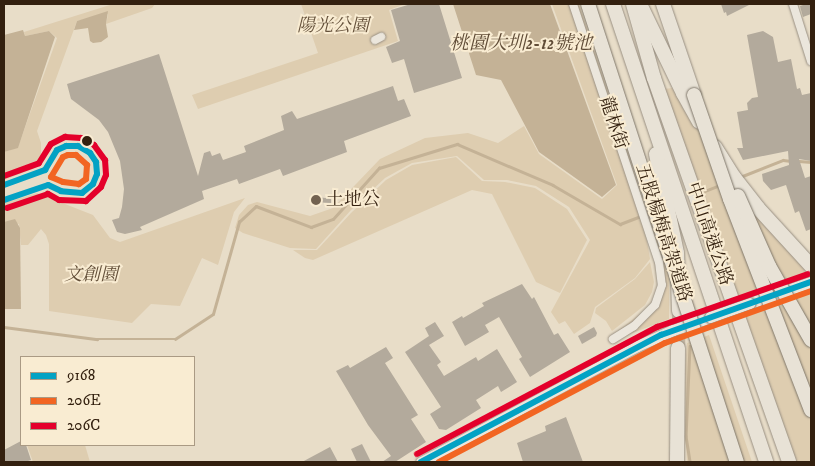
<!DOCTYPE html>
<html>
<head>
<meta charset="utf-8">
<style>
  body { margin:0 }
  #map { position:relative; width:815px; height:466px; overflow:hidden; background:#e8ddc8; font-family:"IM FELL DW Pica","Noto Serif TC",serif }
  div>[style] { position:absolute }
  .green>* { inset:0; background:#decdb0 }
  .water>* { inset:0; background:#c4b296 }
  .stream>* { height:2.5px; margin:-1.25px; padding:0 1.25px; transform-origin:1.25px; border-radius:1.25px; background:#c4b296 }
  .building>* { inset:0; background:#b3aa9c }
  .highway-tunnel>* { height:14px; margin-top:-7px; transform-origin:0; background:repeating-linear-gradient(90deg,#c4b7a3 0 14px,transparent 0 21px) }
  .roads { filter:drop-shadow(0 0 1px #988f82) drop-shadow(0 0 1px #988f82) }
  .street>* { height:8px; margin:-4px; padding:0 4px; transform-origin:4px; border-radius:4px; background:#ebe6dc }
  .secondary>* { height:11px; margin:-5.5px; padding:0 5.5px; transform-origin:5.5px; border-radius:5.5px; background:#ebe6dc }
  .highway>* { height:14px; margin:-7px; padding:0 7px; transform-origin:7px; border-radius:7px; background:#e8e2d6 }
  .bridges { filter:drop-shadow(0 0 1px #7e7669) drop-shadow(0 0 1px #7e7669) }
  .secondary-bridge>* { height:11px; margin:-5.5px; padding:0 5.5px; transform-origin:5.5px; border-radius:5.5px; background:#ebe6dc }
  .highway-bridge>* { height:14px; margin:-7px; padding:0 7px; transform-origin:7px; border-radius:7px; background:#e8e2d6 }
  .bus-1>* { height:6px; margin:-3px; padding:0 3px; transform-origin:3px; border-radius:3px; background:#03a2c4 }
  .bus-2>* { height:6px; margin:-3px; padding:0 3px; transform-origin:3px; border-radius:3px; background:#f26522 }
  .bus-3>* { height:6px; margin:-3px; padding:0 3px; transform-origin:3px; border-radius:3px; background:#e4002b }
  .dots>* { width:14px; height:14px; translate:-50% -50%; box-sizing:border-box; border:2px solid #f9ecd2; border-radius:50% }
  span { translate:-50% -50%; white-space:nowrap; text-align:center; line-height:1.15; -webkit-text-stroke:4px #f9ecd2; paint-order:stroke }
  .park-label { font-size:18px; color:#64503a; font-style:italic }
  .street-label { font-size:18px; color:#33200f }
  .poi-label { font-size:18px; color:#33200f }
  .left { translate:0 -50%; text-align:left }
  .water-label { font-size:19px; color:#604c37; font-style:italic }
  .frame { position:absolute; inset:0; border:5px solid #33200f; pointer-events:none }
  .legend { position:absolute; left:20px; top:356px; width:175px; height:90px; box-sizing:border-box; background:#f9ecd2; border:1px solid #aa9a84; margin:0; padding:6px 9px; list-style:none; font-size:15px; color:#33200f }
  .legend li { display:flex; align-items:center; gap:10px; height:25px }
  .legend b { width:25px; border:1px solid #aa9a84 }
</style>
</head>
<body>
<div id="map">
  <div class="green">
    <i style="clip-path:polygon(113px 4px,155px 4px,152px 8px,106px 24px,108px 14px,77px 21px,37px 131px,41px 143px,41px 159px,33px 169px,4px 180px,4px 152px,18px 147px,57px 38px,49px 31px,25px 36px,24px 32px)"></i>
    <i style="clip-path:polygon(301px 4px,405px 4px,389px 10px,398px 41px,198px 109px,192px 95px,318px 53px)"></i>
    <i style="clip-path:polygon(552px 4px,579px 4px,645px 206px,639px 211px,644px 224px,650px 259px,635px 278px,595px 307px,590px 323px,574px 334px,565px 321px,559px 324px,551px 312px,590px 240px,569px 207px,536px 186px,507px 180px,484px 180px,457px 156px,412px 163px,385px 178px,351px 210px,316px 249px,290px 248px,243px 233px,235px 228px,239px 215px,248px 205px,257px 202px,310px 216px,333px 208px,380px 159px,425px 138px,468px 133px,498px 143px,524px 126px,539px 154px,602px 199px,617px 185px)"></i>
    <i style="clip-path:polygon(672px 88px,699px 131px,811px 276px,811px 462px,794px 462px,664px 89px)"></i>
    <i style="clip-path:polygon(456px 157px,482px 181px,505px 182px,535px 188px,567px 209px,587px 240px,560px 293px,536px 282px,492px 194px,472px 190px,313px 260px,305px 258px,293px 250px,317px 250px,351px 213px,386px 180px,412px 165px)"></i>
    <i style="clip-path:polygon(37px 193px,93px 215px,110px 238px,120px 242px,245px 198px,234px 212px,218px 265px,202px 258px,180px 306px,151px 304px,132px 323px,49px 311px,49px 244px,46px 235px,41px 229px,28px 245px,21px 245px,19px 224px,4px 222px,4px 203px)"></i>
    <i style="clip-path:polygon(662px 220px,669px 262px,669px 319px,617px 339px,614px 334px,649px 307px,657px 292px,658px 281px,647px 222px)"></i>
    <i style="clip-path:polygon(650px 262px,654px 282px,652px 292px,645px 305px,612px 331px,606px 321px,595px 313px,596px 308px,635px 279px)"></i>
    <i style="clip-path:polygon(709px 335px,752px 462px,687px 462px,683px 394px,687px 343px)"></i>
    <i style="clip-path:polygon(27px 445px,85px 445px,90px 462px,33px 462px)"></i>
  </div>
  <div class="water">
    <i style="clip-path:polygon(453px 4px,550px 4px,616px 185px,602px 197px,539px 152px,501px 80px,476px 75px)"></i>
    <i style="clip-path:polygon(108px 11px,106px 24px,108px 37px,101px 42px,93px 43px,90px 41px,88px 28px,74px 30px,77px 21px)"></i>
    <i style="clip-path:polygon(23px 30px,25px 36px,49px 31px,55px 37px,18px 148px,4px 152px,4px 35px)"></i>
    <i style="clip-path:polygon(15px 219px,20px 228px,21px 309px,4px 309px,4px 222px)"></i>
  </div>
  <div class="stream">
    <i style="left:799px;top:161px;width:12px;rotate:5deg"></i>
    <i style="left:740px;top:177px;width:46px;rotate:-21.6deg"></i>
    <i style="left:783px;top:160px;width:8px;rotate:7deg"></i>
    <i style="left:705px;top:191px;width:16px;rotate:-22deg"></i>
    <i style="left:4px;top:327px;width:94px;rotate:7.4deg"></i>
    <i style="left:97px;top:339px;width:78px"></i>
    <i style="left:175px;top:339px;width:45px;rotate:-33.3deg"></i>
    <i style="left:213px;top:314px;width:96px;rotate:-74.2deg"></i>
    <i style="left:239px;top:222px;width:23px;rotate:-43deg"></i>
    <i style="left:256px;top:206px;width:59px;rotate:20.9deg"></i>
    <i style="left:311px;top:227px;width:23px;rotate:-20deg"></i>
    <i style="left:333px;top:219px;width:69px;rotate:-48deg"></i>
    <i style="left:379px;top:168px;width:82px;rotate:-17.1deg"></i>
    <i style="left:457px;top:144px;width:104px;rotate:23.1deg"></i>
    <i style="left:553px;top:185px;width:78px;rotate:30.2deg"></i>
    <i style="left:620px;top:224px;width:33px;rotate:-21deg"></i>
    <i style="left:690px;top:346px;width:90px;rotate:92.5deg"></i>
    <i style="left:686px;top:436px;width:26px;rotate:81deg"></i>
  </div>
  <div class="building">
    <i style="clip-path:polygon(411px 4px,439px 4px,462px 78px,414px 93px,404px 59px,392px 63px,386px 47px,400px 41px,391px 10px)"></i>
    <i style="clip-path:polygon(721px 4px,749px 4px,749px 5px,727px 16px,726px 12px,724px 13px)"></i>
    <i style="clip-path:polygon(806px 4px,811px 4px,811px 14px,803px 17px,800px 6px)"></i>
    <i style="clip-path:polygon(763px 31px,773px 37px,778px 62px,791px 59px,797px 89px,800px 88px,802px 95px,811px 93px,811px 161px,799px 159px,805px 178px,811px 176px,811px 229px,806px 231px,799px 211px,795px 213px,786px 185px,771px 190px,763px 181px,762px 174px,789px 165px,788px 151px,743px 160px,737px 148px,743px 148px,737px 112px,748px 110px,747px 103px,752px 98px,758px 97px,747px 35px)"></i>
    <i style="clip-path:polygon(159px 54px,198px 176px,204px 153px,210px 151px,212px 156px,220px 153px,223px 160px,246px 152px,244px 146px,284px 130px,281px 116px,292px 111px,297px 119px,393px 86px,398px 101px,404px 99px,411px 116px,344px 141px,347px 152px,283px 176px,280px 169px,239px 184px,237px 179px,202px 191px,204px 199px,140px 227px,142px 230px,125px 234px,117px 232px,112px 220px,119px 218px,122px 207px,124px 189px,120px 161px,108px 132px,99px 120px,71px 99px,67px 84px)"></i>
    <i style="clip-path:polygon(313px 196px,331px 199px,331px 203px,312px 202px)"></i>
    <i style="clip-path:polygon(522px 284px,532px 299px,534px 297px,554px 335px,558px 333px,570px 352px,530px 377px,519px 359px,522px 357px,499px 317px,485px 325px,489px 332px,465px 346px,452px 322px,462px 316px,463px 318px,484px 306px,482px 303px)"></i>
    <i style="clip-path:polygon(435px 322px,444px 336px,429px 345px,441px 362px,437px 365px,444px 376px,476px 357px,478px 361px,497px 349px,517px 382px,501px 392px,498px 386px,476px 400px,481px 408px,446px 430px,439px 429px,430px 414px,441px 407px,405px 352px,429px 336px,425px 328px)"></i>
    <i style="clip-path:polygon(594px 327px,597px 333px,596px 336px,582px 344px,578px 336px)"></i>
    <i style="clip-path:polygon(386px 347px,393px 358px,385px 363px,418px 415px,411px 419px,426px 442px,395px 462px,382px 462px,391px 456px,368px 425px,336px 371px,348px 365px,350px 368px)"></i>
    <i style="clip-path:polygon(566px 417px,583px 462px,523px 462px,517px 443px,546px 431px,545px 426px)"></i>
    <i style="clip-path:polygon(21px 441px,21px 445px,26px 445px,31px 460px,25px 462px,4px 462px,4px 450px)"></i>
    <i style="clip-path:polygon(362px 444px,371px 462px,357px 462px,351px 449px)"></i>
    <i style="clip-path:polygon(330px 447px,338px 462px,302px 462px)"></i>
  </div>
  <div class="highway-tunnel">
    <i style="left:678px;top:348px;width:37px;rotate:-88deg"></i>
  </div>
  <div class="roads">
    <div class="street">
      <i style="left:573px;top:4px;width:272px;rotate:71.6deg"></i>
      <i style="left:659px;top:262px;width:23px;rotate:83deg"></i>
      <i style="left:662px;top:285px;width:21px;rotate:109deg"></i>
      <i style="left:655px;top:305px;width:30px;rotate:135deg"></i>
      <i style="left:634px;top:326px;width:25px;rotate:148deg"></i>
      <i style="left:793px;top:4px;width:60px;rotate:72.5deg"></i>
      <i style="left:375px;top:40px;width:7px;rotate:-27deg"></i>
    </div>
    <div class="secondary">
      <i style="left:750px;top:303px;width:65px;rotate:-19deg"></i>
      <i style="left:421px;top:462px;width:245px;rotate:-28.2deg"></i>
      <i style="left:637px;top:346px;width:39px;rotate:-24deg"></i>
      <i style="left:673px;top:330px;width:39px;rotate:-19deg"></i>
    </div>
    <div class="highway">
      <i style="left:613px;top:4px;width:483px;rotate:71.5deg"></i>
      <i style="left:633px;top:4px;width:77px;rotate:74.2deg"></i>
      <i style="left:654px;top:78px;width:407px;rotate:70.6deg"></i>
      <i style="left:640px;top:4px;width:99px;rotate:64.2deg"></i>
      <i style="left:683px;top:93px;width:33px;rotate:61deg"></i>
      <i style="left:663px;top:4px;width:96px;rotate:71.2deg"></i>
      <i style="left:715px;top:147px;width:36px;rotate:58deg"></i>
      <i style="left:734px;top:177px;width:39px;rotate:52deg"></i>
      <i style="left:758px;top:208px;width:79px;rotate:47.6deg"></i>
      <i style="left:656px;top:154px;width:101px;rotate:78deg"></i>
      <i style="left:677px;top:253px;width:58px;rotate:88deg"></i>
      <i style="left:677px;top:462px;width:114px;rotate:-89.5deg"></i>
    </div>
  </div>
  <div class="bridges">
    <div class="secondary-bridge">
      <i style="left:710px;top:317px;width:42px;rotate:-19.3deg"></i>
    </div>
    <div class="highway-bridge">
      <i style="left:588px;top:4px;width:482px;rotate:72deg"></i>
      <i style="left:694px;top:95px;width:110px;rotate:70.9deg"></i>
      <i style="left:730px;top:199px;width:226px;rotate:69deg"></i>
      <i style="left:738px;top:196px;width:77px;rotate:66.1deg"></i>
      <i style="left:769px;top:266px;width:85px;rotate:60.4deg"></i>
    </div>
  </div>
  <div class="bus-1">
    <i style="left:4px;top:185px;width:44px;rotate:-20.1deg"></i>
    <i style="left:45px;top:170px;width:23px;rotate:-59deg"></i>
    <i style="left:57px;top:150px;width:10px;rotate:-24deg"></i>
    <i style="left:66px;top:146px;width:12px"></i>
    <i style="left:78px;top:146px;width:14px;rotate:30deg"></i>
    <i style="left:90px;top:153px;width:11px;rotate:56deg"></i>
    <i style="left:96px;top:162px;width:12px;rotate:85deg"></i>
    <i style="left:97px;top:174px;width:11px;rotate:112deg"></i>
    <i style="left:93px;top:184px;width:14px;rotate:141deg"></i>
    <i style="left:82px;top:193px;width:21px;rotate:-175deg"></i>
    <i style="left:61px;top:191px;width:14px;rotate:-155deg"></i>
    <i style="left:48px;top:185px;width:46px;rotate:161.2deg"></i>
    <i style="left:421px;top:462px;width:272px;rotate:-27.9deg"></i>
    <i style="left:661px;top:335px;width:159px;rotate:-19.5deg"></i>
  </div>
  <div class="bus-2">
    <i style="left:68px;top:155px;width:8px"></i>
    <i style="left:76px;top:155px;width:15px;rotate:42deg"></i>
    <i style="left:87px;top:165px;width:14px;rotate:94deg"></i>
    <i style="left:86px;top:179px;width:9px;rotate:144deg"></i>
    <i style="left:79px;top:184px;width:16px;rotate:-173deg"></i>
    <i style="left:63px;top:182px;width:13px;rotate:-157deg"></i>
    <i style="left:51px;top:177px;width:23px;rotate:-59deg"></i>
    <i style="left:63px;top:157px;width:5px;rotate:-22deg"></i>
    <i style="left:439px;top:462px;width:255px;rotate:-27.8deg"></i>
    <i style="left:665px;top:343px;width:155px;rotate:-19.6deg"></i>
  </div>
  <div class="bus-3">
    <i style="left:4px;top:176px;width:37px;rotate:-20deg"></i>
    <i style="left:39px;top:163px;width:22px;rotate:-58deg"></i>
    <i style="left:51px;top:144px;width:16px;rotate:-27deg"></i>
    <i style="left:65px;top:137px;width:16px;rotate:4deg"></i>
    <i style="left:81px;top:138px;width:15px;rotate:28deg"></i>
    <i style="left:94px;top:145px;width:19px;rotate:54deg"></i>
    <i style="left:105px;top:160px;width:15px;rotate:86deg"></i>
    <i style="left:106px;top:175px;width:13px;rotate:113deg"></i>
    <i style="left:101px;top:187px;width:21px;rotate:137deg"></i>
    <i style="left:86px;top:201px;width:27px;rotate:-178deg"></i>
    <i style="left:59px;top:200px;width:13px;rotate:-151deg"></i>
    <i style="left:48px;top:194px;width:43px;rotate:161.1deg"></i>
    <i style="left:417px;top:454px;width:272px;rotate:-27.9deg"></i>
    <i style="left:657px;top:327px;width:160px;rotate:-19.3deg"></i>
  </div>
  <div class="dots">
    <i style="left:87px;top:141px;background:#33200f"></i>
    <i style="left:316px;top:200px;background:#726250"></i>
  </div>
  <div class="park-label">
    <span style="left:333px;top:26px">陽光公園</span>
    <span style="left:91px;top:275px">文創園</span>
  </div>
  <div class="street-label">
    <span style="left:613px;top:123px;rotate:72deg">龍林街</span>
    <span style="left:663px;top:233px;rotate:72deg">五股楊梅高架道路</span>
    <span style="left:709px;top:234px;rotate:71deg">中山高速公路</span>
  </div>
  <div class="poi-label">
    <span class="left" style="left:326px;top:200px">土地公</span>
  </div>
  <div class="water-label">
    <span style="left:521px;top:44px">桃園大圳2-12號池</span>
  </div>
  <div class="frame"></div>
  <ul class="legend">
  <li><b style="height:6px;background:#03a2c4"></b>9168</li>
  <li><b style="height:6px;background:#f26522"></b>206E</li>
  <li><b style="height:6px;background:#e4002b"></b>206C</li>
  </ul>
</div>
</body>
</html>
